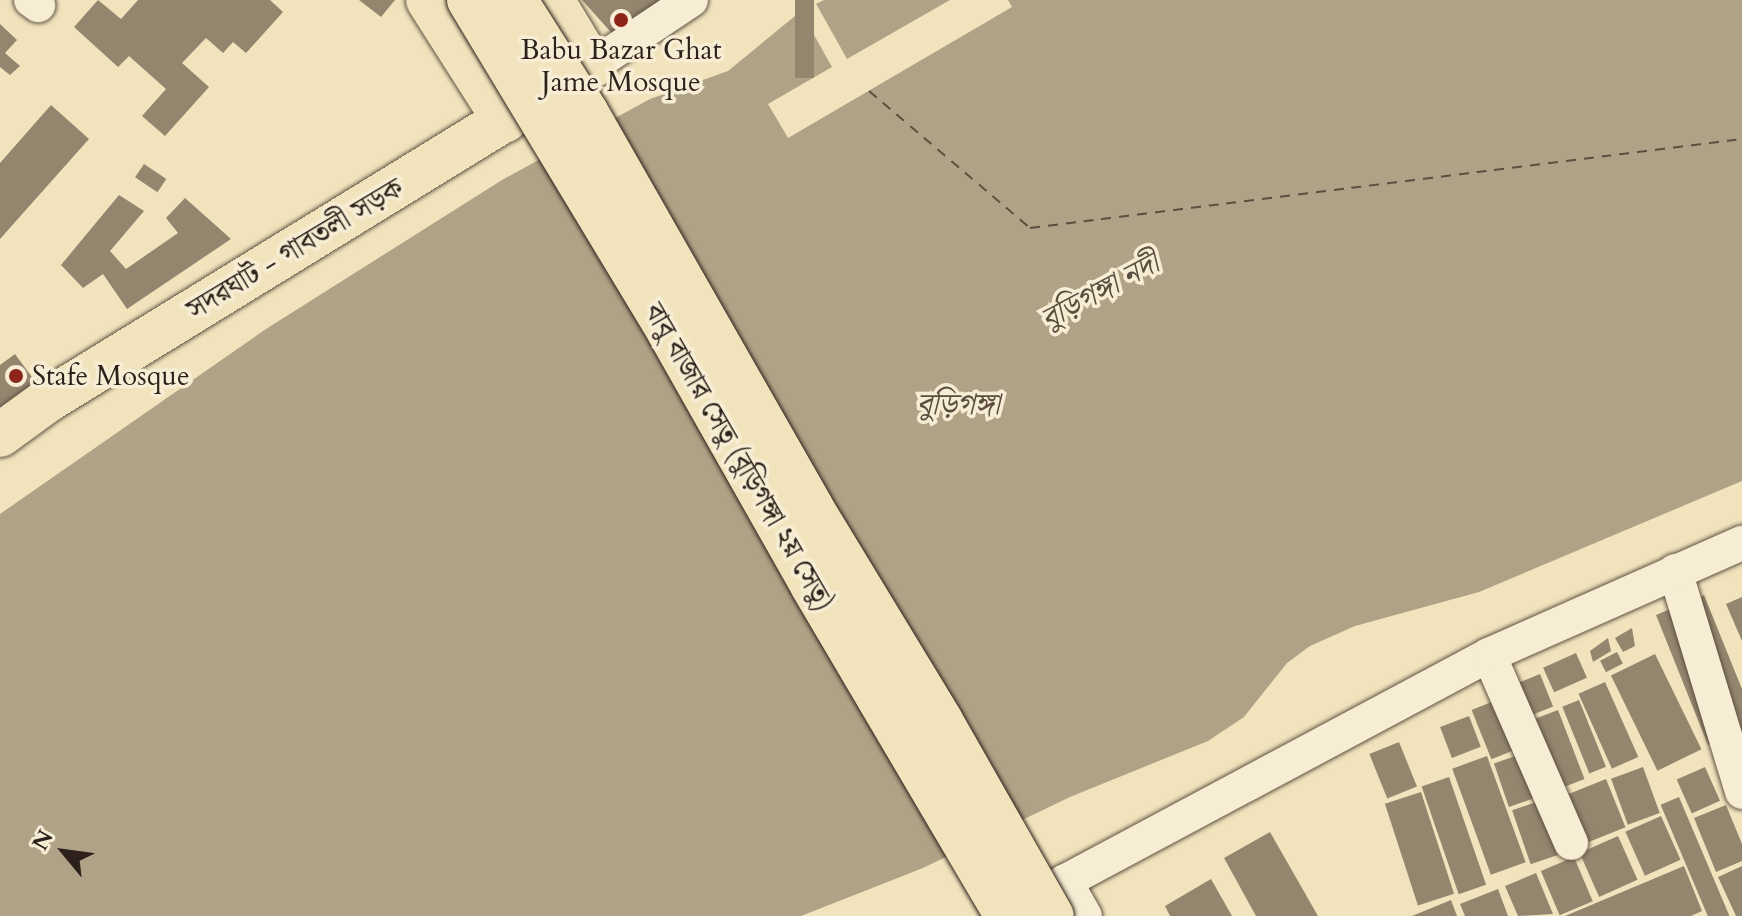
<!DOCTYPE html>
<html>
<head>
<meta charset="utf-8">
<style>
  body { margin:0 }
  #map { position:relative; width:1742px; height:916px; overflow:hidden; background:#f1e4bd; font-family:Cardo,"Noto Serif Bengali",serif }
  div>[style] { position:absolute }
  .water>* { inset:0; background:#afa286 }
  .pier>* { inset:0; background:#f1e4bd }
  .ferry>* { height:2px; margin-top:-1px; transform-origin:0; background:repeating-linear-gradient(90deg,#5b4e40 0 10px,transparent 0 18px) }
  .building>* { inset:0; background:#93866f; transform-origin:0 0 }
  .roads { filter:drop-shadow(0 0 2px #5f5244) drop-shadow(0 0 2px #5f5244) }
  .minor>* { height:34px; margin:-17px; padding:0 17px; transform-origin:17px; border-radius:17px; background:#f6edd4 }
  .highway>* { height:44px; margin:-22px; padding:0 22px; transform-origin:22px; border-radius:22px; background:#f1e4bd }
  .bridges { filter:drop-shadow(0 0 2px #2e211b) drop-shadow(0 0 2px #2e211b) }
  .highway-bridge>* { height:44px; margin:-22px; padding:0 22px; transform-origin:22px; border-radius:22px; background:#f1e4bd }
  .dots>* { width:22px; height:22px; translate:-50% -50%; box-sizing:border-box; border:4px solid #f6edd4; border-radius:50% }
  span { translate:-50% -50%; white-space:nowrap; text-align:center; line-height:1.15; -webkit-text-stroke:7px #f6edd4; paint-order:stroke }
  .poi-label { font-size:28px; color:#2e211b }
  .left { translate:0 -50%; text-align:left }
  .street-label { font-size:28px; color:#2e211b }
  .water-label { font-size:30px; color:#5b4e40; font-style:italic }
  .north { position:absolute; left:24px; top:812px; width:80px; height:80px; -webkit-text-stroke:6px #f6edd4; paint-order:stroke; rotate:299deg; font-size:22px; font-weight:700; line-height:32px; text-align:center; color:#2e211b }
  .north::after { content:''; display:block; margin:auto; width:28px; height:36px; background:#2e211b; clip-path:polygon(50% 0,100% 100%,50% 72%,0 100%) }
</style>
</head>
<body>
<div id="map">
  <div class="water">
    <i style="clip-path:polygon(824px 0,1742px 0,1742px 481px,1479px 592px,1355px 626px,1310px 646px,1287px 663px,1244px 717px,1208px 741px,1070px 797px,923px 868px,801px 916px,0 916px,0 514px,266px 329px,502px 180px,650px 99px,728px 71px,801px 11px)"></i>
  </div>
  <div class="pier">
    <i style="clip-path:polygon(814px 0,847px 59px,950px 0,1008px 0,1012px 7px,788px 138px,768px 104px,832px 67px,799px 8px)"></i>
  </div>
  <div class="ferry">
    <i style="left:869px;top:91px;width:211px;rotate:40.4deg"></i>
    <i style="left:1030px;top:228px;width:718px;rotate:-7.13deg"></i>
  </div>
  <div class="building">
    <i style="clip-path:polygon(98px 0,121px 19px,138px 0,270px 0,283px 12px,246px 53px,233px 42px,223px 53px,206px 38px,182px 63px,209px 87px,165px 136px,142px 116px,166px 89px,129px 56px,118px 67px,74px 27px)"></i>
    <i style="clip-path:polygon(359px 0,395px 0,381px 17px)"></i>
    <i style="clip-path:polygon(582px 0,666px 0,618px 40px)"></i>
    <i style="left:795px;top:0;width:19px;height:78px"></i>
    <i style="clip-path:polygon(0 24px,17px 40px,5px 53px,20px 66px,10px 75px,0 67px)"></i>
    <i style="clip-path:polygon(51px 105px,89px 139px,0 239px,0 163px)"></i>
    <i style="left:144px;top:164px;width:27px;height:16px;rotate:34deg"></i>
    <i style="clip-path:polygon(119px 195px,144px 211px,110px 251px,126px 269px,178px 233px,166px 218px,185px 198px,231px 239px,127px 309px,103px 274px,83px 288px,61px 265px)"></i>
    <i style="clip-path:polygon(15px 354px,40px 388px,0 417px,0 365px)"></i>
    <i style="clip-path:polygon(1704px 595px,1742px 689px,1742px 731px,1708px 745px,1656px 615px)"></i>
    <i style="clip-path:polygon(1742px 597px,1742px 641px,1726px 604px)"></i>
    <i style="clip-path:polygon(1632px 628px,1635px 646px,1623px 652px,1615px 638px)"></i>
    <i style="clip-path:polygon(1608px 638px,1611px 651px,1593px 662px,1590px 651px)"></i>
    <i style="left:1617px;top:652px;width:13px;height:19px;rotate:63deg"></i>
    <i style="left:1576px;top:653px;width:27px;height:36px;rotate:66deg"></i>
    <i style="left:1655px;top:654px;width:106px;height:49px;rotate:64deg"></i>
    <i style="left:1540px;top:674px;width:35px;height:29px;rotate:68deg"></i>
    <i style="left:1605px;top:682px;width:82px;height:29px;rotate:66deg"></i>
    <i style="left:1504px;top:697px;width:53px;height:35px;rotate:68deg"></i>
    <i style="left:1579px;top:700px;width:72px;height:18px;rotate:68deg"></i>
    <i style="left:1558px;top:710px;width:74px;height:33px;rotate:69deg"></i>
    <i style="left:1469px;top:716px;width:33px;height:31px;rotate:69deg"></i>
    <i style="left:1399px;top:742px;width:48px;height:32px;rotate:68deg"></i>
    <i style="left:1527px;top:752px;width:46px;height:35px;rotate:71deg"></i>
    <i style="left:1487px;top:756px;width:113px;height:37px;rotate:70deg"></i>
    <i style="left:1643px;top:767px;width:49px;height:34px;rotate:70deg"></i>
    <i style="left:1705px;top:767px;width:37px;height:31px;rotate:66deg"></i>
    <i style="left:1449px;top:777px;width:114px;height:29px;rotate:71deg"></i>
    <i style="left:1606px;top:779px;width:52px;height:49px;rotate:68deg"></i>
    <i style="left:1421px;top:792px;width:107px;height:38px;rotate:72deg"></i>
    <i style="left:1679px;top:797px;width:129px;height:20px;rotate:67deg"></i>
    <i style="left:1548px;top:798px;width:57px;height:38px;rotate:71deg"></i>
    <i style="clip-path:polygon(1726px 805px,1742px 844px,1742px 861px,1716px 872px,1694px 818px)"></i>
    <i style="left:1661px;top:816px;width:48px;height:39px;rotate:66deg"></i>
    <i style="clip-path:polygon(1270px 832px,1318px 916px,1256px 916px,1224px 858px)"></i>
    <i style="left:1618px;top:836px;width:48px;height:42px;rotate:66deg"></i>
    <i style="left:1574px;top:857px;width:48px;height:36px;rotate:67deg"></i>
    <i style="clip-path:polygon(1684px 866px,1702px 911px,1691px 916px,1565px 916px)"></i>
    <i style="clip-path:polygon(1742px 866px,1742px 916px,1736px 916px,1718px 877px)"></i>
    <i style="clip-path:polygon(1536px 873px,1553px 914px,1518px 916px,1505px 886px)"></i>
    <i style="clip-path:polygon(1211px 879px,1232px 916px,1170px 916px,1165px 906px)"></i>
    <i style="clip-path:polygon(1498px 889px,1508px 916px,1465px 916px,1460px 904px)"></i>
    <i style="clip-path:polygon(1451px 900px,1457px 916px,1412px 916px)"></i>
  </div>
  <div class="roads">
    <div class="minor">
      <i style="left:31px;top:0;width:9px;rotate:36deg"></i>
      <i style="left:592px;top:66px;width:119px;rotate:-33.7deg"></i>
      <i style="left:1675px;top:571px;width:231px;rotate:73.1deg"></i>
      <i style="left:1489px;top:655px;width:205px;rotate:66.4deg"></i>
      <i style="left:1065px;top:881px;width:40px;rotate:60.3deg"></i>
      <i style="left:1021px;top:905px;width:531px;rotate:-28.11deg"></i>
      <i style="left:1489px;top:655px;width:277px;rotate:-23.9deg"></i>
    </div>
    <div class="highway">
      <i style="left:428px;top:0;width:143px;rotate:57.5deg"></i>
      <i style="left:0;top:435px;width:59px;rotate:-36.1deg"></i>
      <i style="left:48px;top:400px;width:638px;rotate:-31.55deg"></i>
      <i style="left:592px;top:66px;width:77px;rotate:-121.2deg"></i>
    </div>
  </div>
  <div class="bridges">
    <div class="highway-bridge">
      <i style="left:469px;top:0;width:388px;rotate:58.9deg"></i>
      <i style="left:669px;top:332px;width:291px;rotate:60.5deg"></i>
      <i style="left:812px;top:585px;width:384px;rotate:59.5deg"></i>
      <i style="left:515px;top:0;width:133px;rotate:57.6deg"></i>
      <i style="left:586px;top:112px;width:455px;rotate:60.3deg"></i>
      <i style="left:811px;top:507px;width:250px;rotate:58.7deg"></i>
      <i style="left:941px;top:721px;width:224px;rotate:60.4deg"></i>
    </div>
  </div>
  <div class="dots">
    <i style="left:621px;top:20px;background:#8f2418"></i>
    <i style="left:16px;top:376px;background:#8f2418"></i>
  </div>
  <div class="poi-label">
    <span style="left:621px;top:66px">Babu Bazar Ghat<br>Jame Mosque</span>
    <span class="left" style="left:32px;top:376px">Stafe Mosque</span>
  </div>
  <div class="street-label">
    <span style="left:295px;top:249px;rotate:-31deg">সদরঘাট - গাবতলী সড়ক</span>
    <span style="left:739px;top:457px;rotate:60deg">বাবু বাজার সেতু (বুড়িগঙ্গা ২য় সেতু)</span>
  </div>
  <div class="water-label">
    <span style="left:1100px;top:292px;rotate:-28deg">বুড়িগঙ্গা নদী</span>
    <span style="left:958px;top:405px">বুড়িগঙ্গা</span>
  </div>
  <div class="north">N</div>
</div>
</body>
</html>
